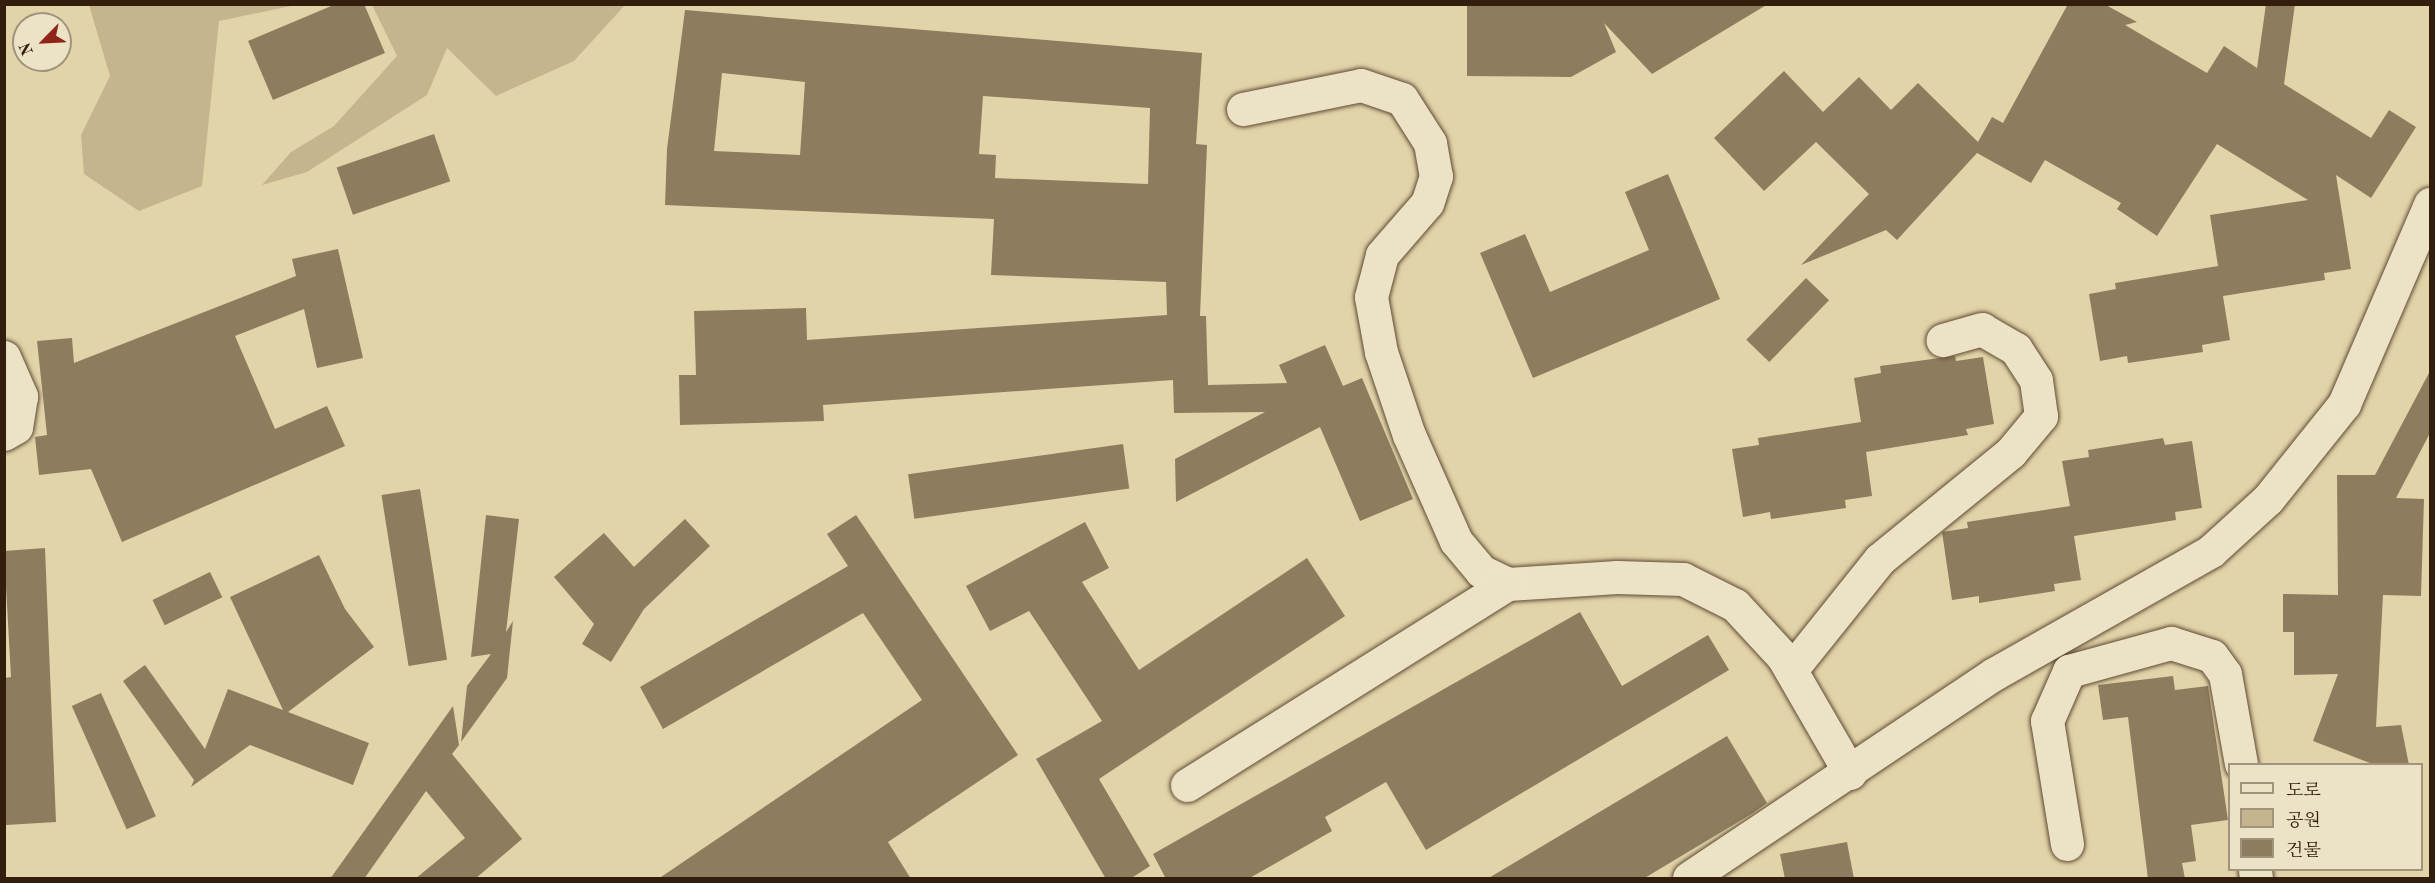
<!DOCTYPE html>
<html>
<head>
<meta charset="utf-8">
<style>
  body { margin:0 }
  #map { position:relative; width:2435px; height:883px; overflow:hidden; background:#e2d4a9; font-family:"Old Standard TT","Noto Serif KR",serif }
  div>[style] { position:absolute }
  .green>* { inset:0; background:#c4b58e }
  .building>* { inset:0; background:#8e7c5e; transform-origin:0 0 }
  .roads { filter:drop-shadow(0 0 2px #5f4b33) drop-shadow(0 0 2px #5f4b33) }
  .minor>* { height:33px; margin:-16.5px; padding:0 16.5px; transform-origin:16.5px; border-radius:16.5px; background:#ece3c7 }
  span { translate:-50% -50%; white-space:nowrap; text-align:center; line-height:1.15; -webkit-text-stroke:5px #ece3c7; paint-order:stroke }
  .frame { position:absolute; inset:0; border:6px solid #331d0c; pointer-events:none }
  .legend { position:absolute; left:2228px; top:763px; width:195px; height:108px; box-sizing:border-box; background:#ece3c7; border:2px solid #a2947c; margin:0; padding:8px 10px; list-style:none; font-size:18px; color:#331d0c }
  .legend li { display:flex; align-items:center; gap:12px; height:30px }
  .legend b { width:30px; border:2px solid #a2947c }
  .north { position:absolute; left:12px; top:12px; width:60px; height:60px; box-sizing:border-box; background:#ece3c7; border:2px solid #a2947c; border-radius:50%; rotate:246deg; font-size:16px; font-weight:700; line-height:24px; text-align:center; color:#331d0c }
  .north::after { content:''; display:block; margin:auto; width:21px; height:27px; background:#8f2418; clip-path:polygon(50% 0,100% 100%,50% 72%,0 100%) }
</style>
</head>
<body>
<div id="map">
  <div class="green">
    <i style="clip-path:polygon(89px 5px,296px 5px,219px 21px,202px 186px,139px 211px,84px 174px,81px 135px,110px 76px)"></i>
    <i style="clip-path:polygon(372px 5px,625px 5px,574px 61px,496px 96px,447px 48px,427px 95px,307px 172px,262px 185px,291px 152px,334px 126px,397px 56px)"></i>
  </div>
  <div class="building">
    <i style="clip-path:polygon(336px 4px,364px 4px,385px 53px,273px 100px,248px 41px)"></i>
    <i style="clip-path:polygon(1467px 4px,1768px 4px,1652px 74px,1604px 23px,1616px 52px,1571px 77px,1467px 76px)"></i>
    <i style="clip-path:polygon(2068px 4px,2104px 4px,2137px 22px,2125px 25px,2207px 73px,2224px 46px,2257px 68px,2266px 4px,2295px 4px,2284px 84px,2371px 138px,2389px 110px,2416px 127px,2371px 198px,2336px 175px,2351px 269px,2324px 273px,2325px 280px,2223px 296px,2230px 340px,2202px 345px,2203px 352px,2128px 363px,2127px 356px,2100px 361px,2089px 294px,2116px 289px,2115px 283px,2218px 266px,2210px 215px,2308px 200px,2217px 144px,2157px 236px,2117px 209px,2121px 203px,2045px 160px,2031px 183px,1977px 153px,1897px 240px,1886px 230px,1801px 265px,1869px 194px,1816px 142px,1764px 191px,1714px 138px,1784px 71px,1823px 112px,1859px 77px,1891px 110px,1918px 83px,1978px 142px,1992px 117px,2003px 123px)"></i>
    <i style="clip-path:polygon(evenodd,685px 10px,1202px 53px,1196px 144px,1207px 145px,1200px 316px,1206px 316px,1208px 385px,1287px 383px,1279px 365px,1325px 345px,1343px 386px,1362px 378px,1413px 499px,1360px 521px,1320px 427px,1176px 502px,1175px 459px,1265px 412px,1174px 413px,1173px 380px,823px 405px,824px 421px,680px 425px,679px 375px,696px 375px,694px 311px,806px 308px,807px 340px,1167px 315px,1166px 282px,991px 275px,994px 219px,665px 205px,667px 149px,685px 10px,722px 73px,805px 82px,800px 155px,714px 151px,722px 73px,685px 10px,983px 96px,1150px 108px,1148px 184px,995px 178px,996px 155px,979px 154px,983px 96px)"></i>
    <i style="left:434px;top:134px;width:50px;height:103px;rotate:71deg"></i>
    <i style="clip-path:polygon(1668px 174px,1720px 299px,1533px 378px,1480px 253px,1525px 234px,1550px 292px,1649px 250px,1625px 192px)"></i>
    <i style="clip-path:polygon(338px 249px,363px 358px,317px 368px,304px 309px,235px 336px,275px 429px,327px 406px,345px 446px,122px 542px,91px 469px,39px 475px,35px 437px,47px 435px,37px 341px,72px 338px,74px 363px,296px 276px,292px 259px)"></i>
    <i style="left:1806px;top:278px;width:32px;height:86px;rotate:44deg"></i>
    <i style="clip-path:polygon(1955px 356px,1956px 361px,1983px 357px,1994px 424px,1966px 429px,1968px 435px,1866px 452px,1872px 496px,1845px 500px,1846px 508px,1771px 519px,1770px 512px,1743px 517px,1732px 449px,1759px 445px,1758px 438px,1861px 422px,1854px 378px,1881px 373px,1880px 366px)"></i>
    <i style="clip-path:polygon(2430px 371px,2430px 433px,2396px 498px,2424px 499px,2421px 596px,2383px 595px,2376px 727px,2401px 725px,2409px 765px,2375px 765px,2313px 741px,2338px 674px,2294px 675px,2294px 632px,2283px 632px,2283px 594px,2338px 595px,2337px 475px,2375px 475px)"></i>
    <i style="clip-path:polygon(2163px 438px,2165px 445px,2192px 441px,2202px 508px,2175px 512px,2176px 520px,2074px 536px,2081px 580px,2054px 584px,2055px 591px,1979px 603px,1979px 596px,1952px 600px,1942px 532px,1968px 528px,1967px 522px,2070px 506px,2062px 461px,2089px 457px,2088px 450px)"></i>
    <i style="left:1123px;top:444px;width:45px;height:217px;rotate:82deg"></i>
    <i style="left:420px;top:489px;width:173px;height:39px;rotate:81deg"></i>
    <i style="clip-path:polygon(486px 515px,519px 519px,506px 632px,513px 621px,507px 678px,461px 742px,467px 686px,491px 654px,471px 657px)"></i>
    <i style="clip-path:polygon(856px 515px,1018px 755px,888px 842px,911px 879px,658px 879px,922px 700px,863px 613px,663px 729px,640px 687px,848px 566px,827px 534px)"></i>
    <i style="clip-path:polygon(685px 519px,710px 546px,644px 609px,611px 662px,582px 644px,594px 624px,554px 577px,604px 533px,634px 567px)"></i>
    <i style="clip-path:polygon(1085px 522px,1109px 568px,1082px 582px,1139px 670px,1307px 558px,1345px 616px,1099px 779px,1150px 866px,1130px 879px,1106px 879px,1036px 759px,1102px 721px,1029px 611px,990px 631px,966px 586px)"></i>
    <i style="clip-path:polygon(45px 548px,56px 822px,6px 825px,4px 678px,11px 677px,4px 551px)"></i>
    <i style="clip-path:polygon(319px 555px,345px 609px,374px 647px,288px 712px,369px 743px,353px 785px,250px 745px,191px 787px,194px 780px,123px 681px,145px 665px,205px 749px,228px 689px,283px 710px,230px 597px)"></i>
    <i style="left:210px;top:572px;width:28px;height:64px;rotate:64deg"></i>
    <i style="clip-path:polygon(1580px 612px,1622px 686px,1708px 635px,1729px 670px,1426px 850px,1386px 782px,1325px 817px,1332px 831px,1248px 879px,1166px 879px,1153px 854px)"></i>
    <i style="clip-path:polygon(2173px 676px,2175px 690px,2208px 686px,2228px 820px,2191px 825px,2196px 861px,2182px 863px,2185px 879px,2148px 879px,2128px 717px,2103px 720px,2098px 685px)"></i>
    <i style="left:101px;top:693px;width:135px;height:32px;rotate:66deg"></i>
    <i style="clip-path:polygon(453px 706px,459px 745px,452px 754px,522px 839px,475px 879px,415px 879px,465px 838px,426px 791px,364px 879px,330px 879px)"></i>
    <i style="clip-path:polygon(1727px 736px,1767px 803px,1753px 813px,1643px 879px,1487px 879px)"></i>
    <i style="clip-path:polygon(1847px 842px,1854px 879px,1785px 879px,1780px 854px)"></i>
  </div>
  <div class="roads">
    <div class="minor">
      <i style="left:1243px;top:109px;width:120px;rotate:-11.5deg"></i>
      <i style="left:1361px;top:85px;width:43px;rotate:18.9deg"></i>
      <i style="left:1402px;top:99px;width:52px;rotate:57.5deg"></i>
      <i style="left:1430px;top:143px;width:34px;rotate:80deg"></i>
      <i style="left:1436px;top:176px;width:28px;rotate:108deg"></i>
      <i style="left:1427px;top:203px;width:69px;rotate:130.9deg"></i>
      <i style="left:1382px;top:255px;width:43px;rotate:104.7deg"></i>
      <i style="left:1371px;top:297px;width:56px;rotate:79.7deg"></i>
      <i style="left:1381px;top:352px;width:88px;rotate:71.4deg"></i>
      <i style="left:1409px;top:435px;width:116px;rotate:66.1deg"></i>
      <i style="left:1456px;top:541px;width:39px;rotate:50deg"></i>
      <i style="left:1481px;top:571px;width:30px;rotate:26deg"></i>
      <i style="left:1508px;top:584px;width:109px;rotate:-3.7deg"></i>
      <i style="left:1617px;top:577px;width:66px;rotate:1.7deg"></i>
      <i style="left:1683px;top:579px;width:58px;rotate:26.6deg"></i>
      <i style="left:1735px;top:605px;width:71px;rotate:47.3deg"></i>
      <i style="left:1783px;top:657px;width:134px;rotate:60deg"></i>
      <i style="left:4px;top:357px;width:43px;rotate:66.4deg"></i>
      <i style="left:21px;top:396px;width:31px;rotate:99deg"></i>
      <i style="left:16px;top:427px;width:14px;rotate:150deg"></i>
      <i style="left:1791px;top:670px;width:142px;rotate:-51.3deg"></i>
      <i style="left:1880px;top:559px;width:169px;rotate:-39.2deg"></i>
      <i style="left:2011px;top:452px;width:47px;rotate:-50.2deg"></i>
      <i style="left:2041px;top:416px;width:36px;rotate:-98deg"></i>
      <i style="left:2036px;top:380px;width:37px;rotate:-123deg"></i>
      <i style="left:2016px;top:349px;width:39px;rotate:-150deg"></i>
      <i style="left:1982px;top:329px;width:41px;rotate:164.2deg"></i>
      <i style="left:1187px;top:785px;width:379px;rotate:-32.1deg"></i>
      <i style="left:2067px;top:844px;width:125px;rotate:-99.2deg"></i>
      <i style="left:2047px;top:721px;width:55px;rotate:-66.3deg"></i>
      <i style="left:2069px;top:671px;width:106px;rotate:-15.4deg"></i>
      <i style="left:2171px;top:643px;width:43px;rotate:17.6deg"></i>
      <i style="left:2212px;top:656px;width:22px;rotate:54deg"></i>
      <i style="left:2225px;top:674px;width:91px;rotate:79.9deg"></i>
      <i style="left:2255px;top:870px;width:8px;rotate:83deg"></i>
      <i style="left:1689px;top:878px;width:367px;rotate:-33.8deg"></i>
      <i style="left:1994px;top:674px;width:249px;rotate:-29.5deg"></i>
      <i style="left:2211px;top:551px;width:77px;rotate:-42.4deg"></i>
      <i style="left:2268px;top:499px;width:122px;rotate:-51.3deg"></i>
      <i style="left:2344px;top:404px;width:218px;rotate:-66.7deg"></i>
    </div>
  </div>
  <div class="frame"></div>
  <ul class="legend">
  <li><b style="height:8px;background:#ece3c7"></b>도로</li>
  <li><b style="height:16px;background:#c4b58e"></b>공원</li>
  <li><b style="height:16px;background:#8e7c5e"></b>건물</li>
  </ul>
  <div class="north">N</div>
</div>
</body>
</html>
